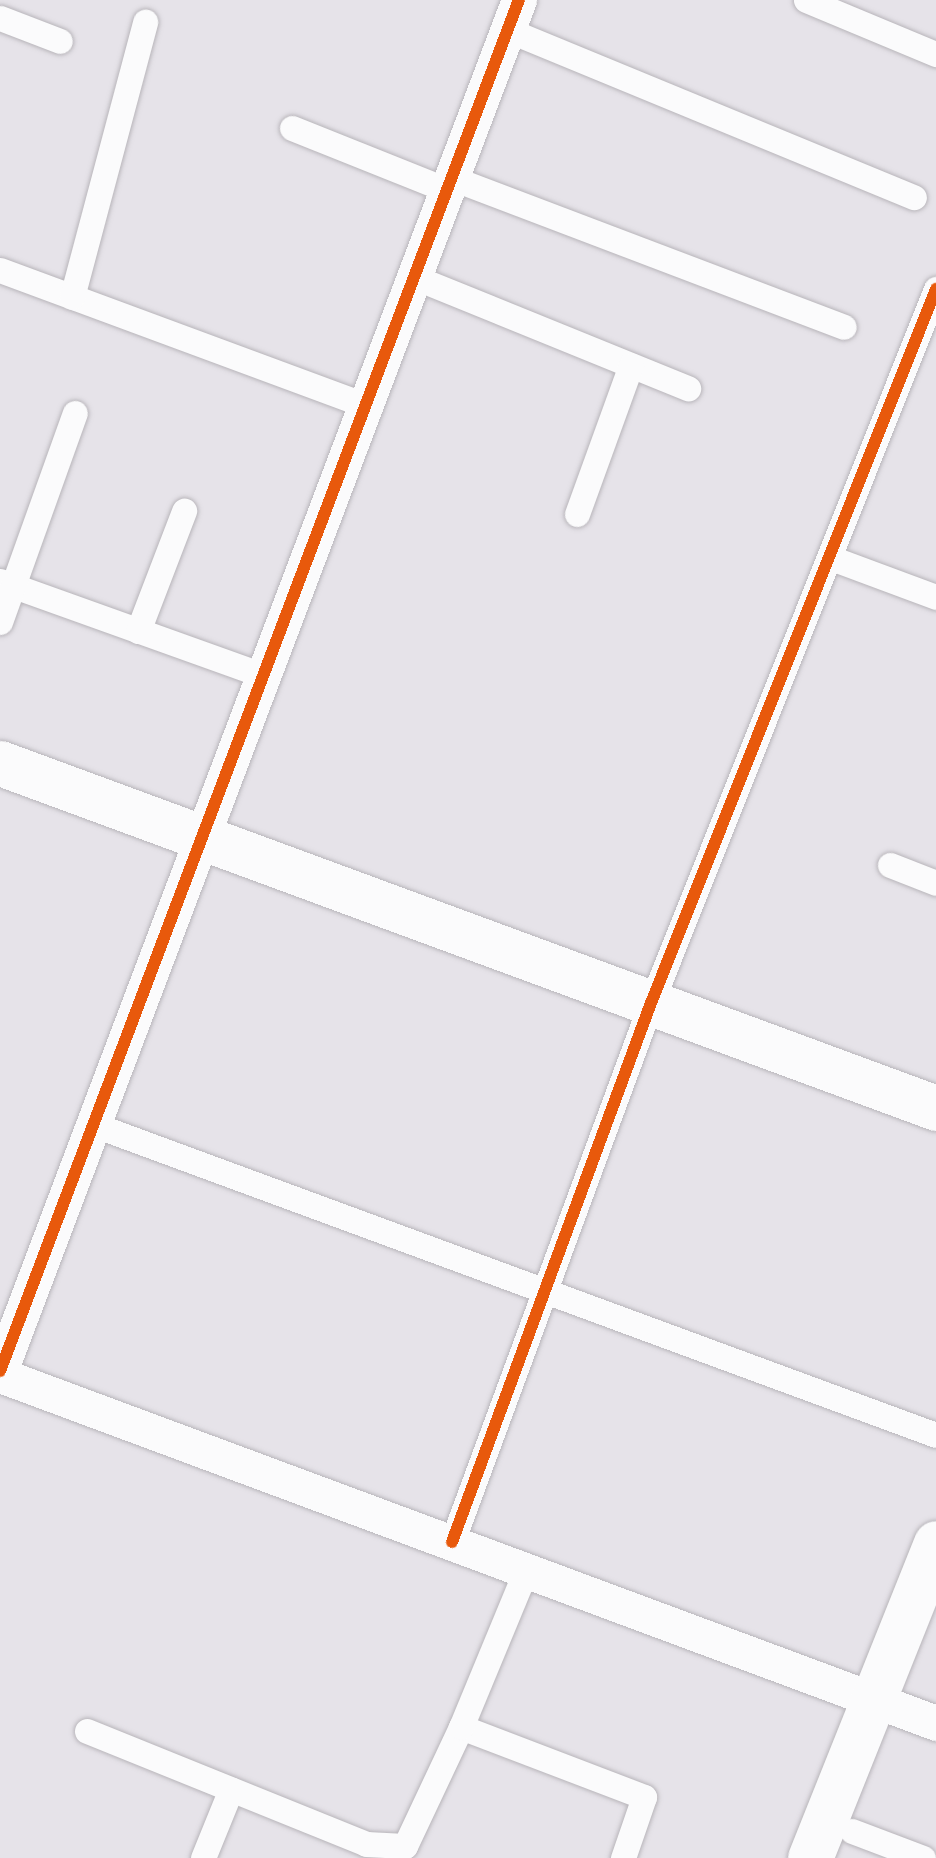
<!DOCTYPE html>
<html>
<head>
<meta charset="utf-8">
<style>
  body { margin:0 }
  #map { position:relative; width:936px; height:1858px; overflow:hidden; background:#e6e3e9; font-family:Poppins,sans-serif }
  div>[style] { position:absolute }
  .roads { filter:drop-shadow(0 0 2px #b8b5ba) drop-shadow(0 0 2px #b8b5ba) }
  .street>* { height:25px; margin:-12.5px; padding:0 12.5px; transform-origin:12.5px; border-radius:12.5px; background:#fbfbfc }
  .secondary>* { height:35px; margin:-17.5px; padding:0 17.5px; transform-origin:17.5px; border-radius:17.5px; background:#fbfbfc }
  .highway>* { height:45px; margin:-22.5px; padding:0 22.5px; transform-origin:22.5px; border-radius:22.5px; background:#fbfbfc }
  .cycleway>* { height:12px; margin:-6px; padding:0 6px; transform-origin:6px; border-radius:6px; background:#e8590c }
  span { translate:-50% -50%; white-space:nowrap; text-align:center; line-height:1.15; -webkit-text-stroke:10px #e5e0ec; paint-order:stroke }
</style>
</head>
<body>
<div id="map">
  <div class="roads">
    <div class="street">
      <i style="left:806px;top:0;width:141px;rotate:22.6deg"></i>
      <i style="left:0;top:18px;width:64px;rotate:21deg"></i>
      <i style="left:508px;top:30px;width:439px;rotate:22.4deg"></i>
      <i style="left:292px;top:128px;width:167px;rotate:21.8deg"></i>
      <i style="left:452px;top:178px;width:419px;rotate:20.8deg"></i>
      <i style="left:0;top:270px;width:389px;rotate:20.3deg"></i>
      <i style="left:414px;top:277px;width:296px;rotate:22.1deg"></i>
      <i style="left:72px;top:297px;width:285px;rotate:-75.1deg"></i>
      <i style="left:577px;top:514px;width:158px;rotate:-70.1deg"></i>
      <i style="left:831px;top:558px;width:112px;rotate:20.4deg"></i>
      <i style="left:0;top:581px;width:278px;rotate:19.7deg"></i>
      <i style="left:0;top:622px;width:222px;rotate:-70.3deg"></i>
      <i style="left:138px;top:631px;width:129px;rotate:-69deg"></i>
      <i style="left:890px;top:865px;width:49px;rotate:21.4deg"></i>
      <i style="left:92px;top:1124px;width:899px;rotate:20.23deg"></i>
      <i style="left:452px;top:1542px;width:575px;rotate:-69.74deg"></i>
      <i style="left:651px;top:1003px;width:769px;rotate:-68.24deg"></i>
      <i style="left:461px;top:1727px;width:196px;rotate:20.9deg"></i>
      <i style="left:644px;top:1797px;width:65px;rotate:109deg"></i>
      <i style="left:87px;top:1731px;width:301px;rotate:22deg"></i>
      <i style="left:366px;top:1844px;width:39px;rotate:3deg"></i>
      <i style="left:405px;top:1846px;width:132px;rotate:-64.8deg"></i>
      <i style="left:461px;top:1727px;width:170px;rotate:-67.5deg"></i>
      <i style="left:852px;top:1831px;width:76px;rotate:20.8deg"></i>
      <i style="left:203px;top:1858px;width:74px;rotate:-67.9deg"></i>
    </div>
    <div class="secondary">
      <i style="left:0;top:1371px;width:1466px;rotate:-69.27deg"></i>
      <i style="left:0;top:1375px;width:999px;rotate:20.39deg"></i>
    </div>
    <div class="highway">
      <i style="left:0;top:763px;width:998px;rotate:20.23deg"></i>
      <i style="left:810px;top:1858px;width:339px;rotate:-68.2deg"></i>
    </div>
  </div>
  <div class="cycleway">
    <i style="left:0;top:1371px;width:1466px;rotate:-69.27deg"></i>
    <i style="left:452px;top:1542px;width:575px;rotate:-69.74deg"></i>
    <i style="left:651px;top:1003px;width:769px;rotate:-68.24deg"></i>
  </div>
</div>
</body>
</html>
